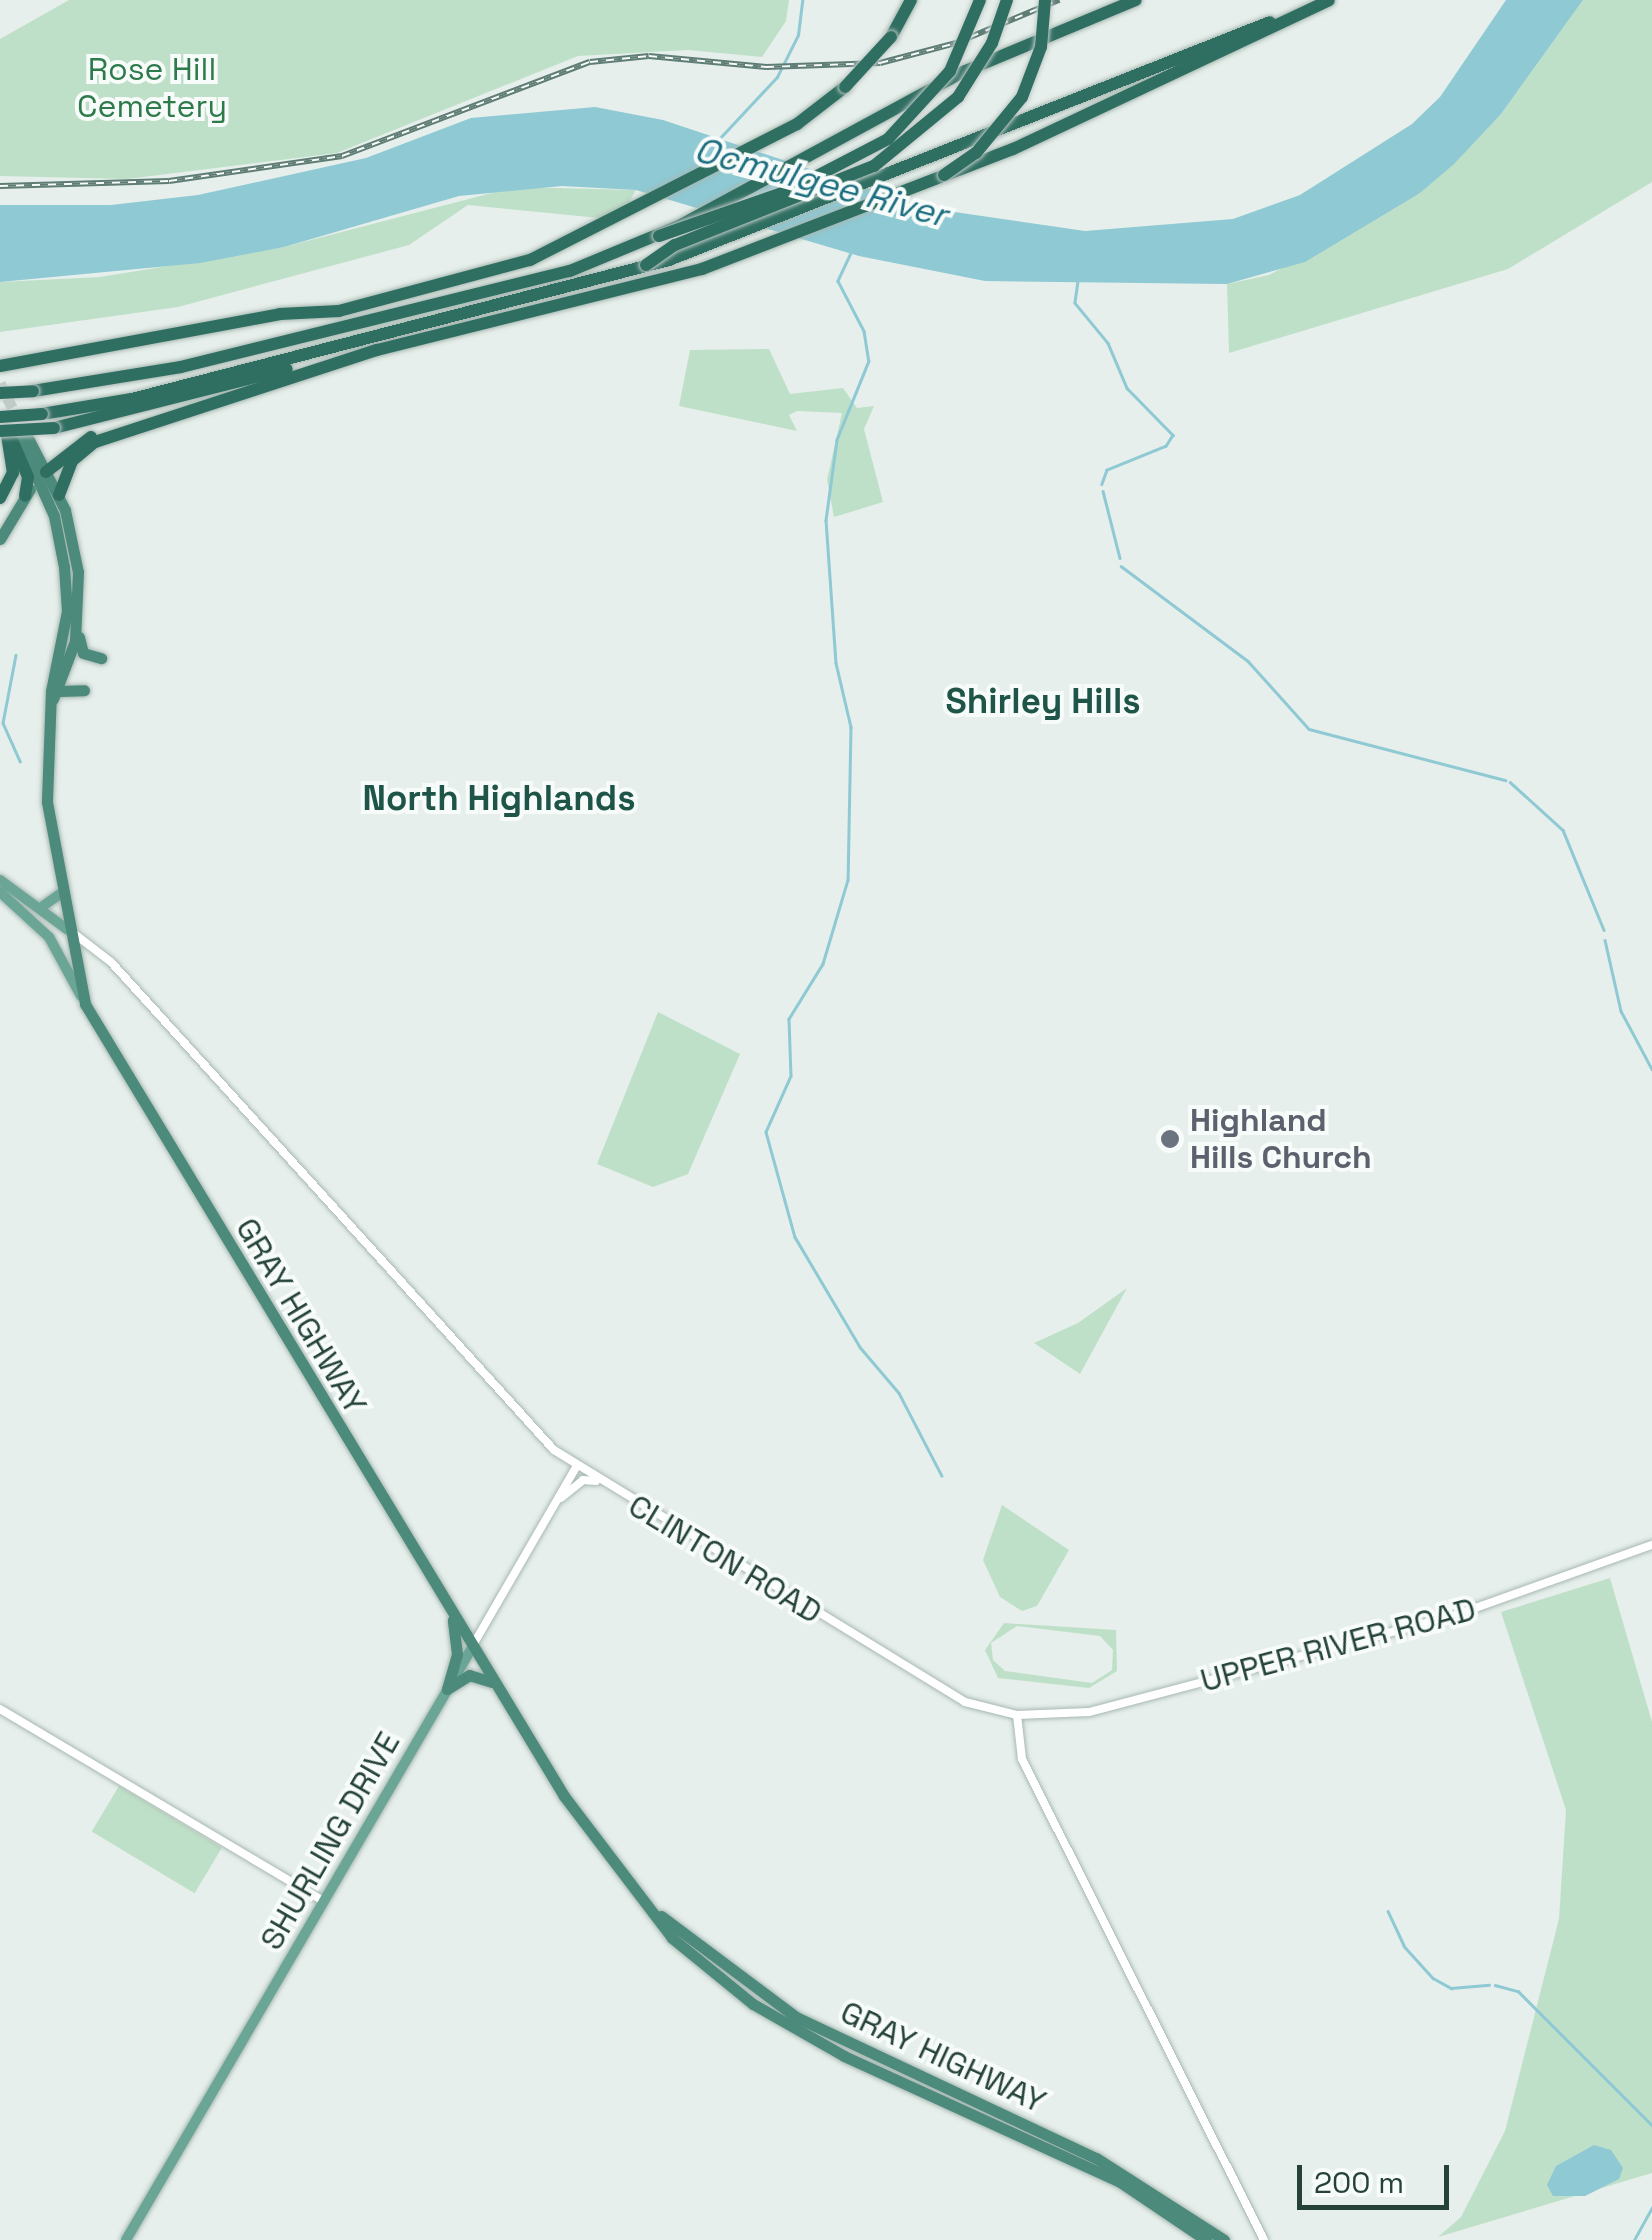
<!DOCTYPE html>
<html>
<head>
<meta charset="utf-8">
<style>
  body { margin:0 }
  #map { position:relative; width:1652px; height:2240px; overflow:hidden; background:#e6efeb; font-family:"Space Grotesk",sans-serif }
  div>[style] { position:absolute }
  .green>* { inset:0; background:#bfe0c8; transform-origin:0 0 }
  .water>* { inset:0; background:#8ec9d4 }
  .stream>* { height:2.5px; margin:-1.25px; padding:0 1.25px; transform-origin:1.25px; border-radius:1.25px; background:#8ec9d4 }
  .trunk-tunnel>* { height:11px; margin-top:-5.5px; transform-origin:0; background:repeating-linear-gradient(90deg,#bfccc8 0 11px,transparent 0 16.5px) }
  .roads { filter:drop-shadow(0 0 2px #a8b8b2) drop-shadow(0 0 2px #a8b8b2) }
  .tertiary>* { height:8px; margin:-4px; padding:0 4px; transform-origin:4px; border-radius:4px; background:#fff }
  .primary>* { height:10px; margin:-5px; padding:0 5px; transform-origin:5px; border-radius:5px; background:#6aa596 }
  .trunk>* { height:11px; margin:-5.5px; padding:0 5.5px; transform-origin:5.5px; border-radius:5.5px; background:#4c8a7c }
  .motorway>* { height:12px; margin:-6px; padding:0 6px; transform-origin:6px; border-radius:6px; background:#2f6f62 }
  .rail>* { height:6px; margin-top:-3px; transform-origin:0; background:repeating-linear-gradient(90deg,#f7fbf9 0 8px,#5f7d75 0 16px); box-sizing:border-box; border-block:2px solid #5f7d75 }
  .bridges { filter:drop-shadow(0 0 2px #c2cac8) drop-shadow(0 0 2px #c2cac8) }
  .motorway-bridge>* { height:12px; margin:-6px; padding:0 6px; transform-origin:6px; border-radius:6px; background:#2f6f62 }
  .dots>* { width:28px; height:28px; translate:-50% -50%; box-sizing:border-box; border:5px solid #f7fbf9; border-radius:50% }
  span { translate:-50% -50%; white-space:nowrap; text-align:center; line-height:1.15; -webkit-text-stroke:8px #f7fbf9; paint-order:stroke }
  .park-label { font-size:32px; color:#2d7a4b }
  .worship-label { font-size:32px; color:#5b616d; font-weight:700 }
  .left { translate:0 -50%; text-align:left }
  .street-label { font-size:32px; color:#24423a }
  .water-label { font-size:35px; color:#1c6f80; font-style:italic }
  .neighbourhood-label { font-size:35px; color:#1f5548; font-weight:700 }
  .scale { position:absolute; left:1297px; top:2165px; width:152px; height:45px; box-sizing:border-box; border:5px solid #24423a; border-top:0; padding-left:12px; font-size:30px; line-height:35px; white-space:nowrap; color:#24423a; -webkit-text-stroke:8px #f7fbf9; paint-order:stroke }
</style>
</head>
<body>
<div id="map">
  <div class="green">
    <i style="clip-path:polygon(69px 0,789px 0,786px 21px,762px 57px,688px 50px,578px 56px,337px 153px,127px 179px,0 176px,0 39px)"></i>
    <i style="clip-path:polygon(1583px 0,1652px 0,1652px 182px,1508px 269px,1229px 353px,1227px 284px,1269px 275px,1420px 193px,1501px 114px)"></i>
    <i style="clip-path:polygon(515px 187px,636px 190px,619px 220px,468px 205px,409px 245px,178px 307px,0 332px,0 282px,100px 277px,284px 247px)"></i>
    <i style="clip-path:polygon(769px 349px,790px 394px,843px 388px,857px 408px,874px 406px,864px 429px,883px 502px,834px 517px,827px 480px,842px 413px,797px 411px,789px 415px,797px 431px,679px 406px,690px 350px)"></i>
    <i style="clip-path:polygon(658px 1012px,740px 1054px,688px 1174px,653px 1187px,597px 1164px)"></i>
    <i style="clip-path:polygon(1127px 1288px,1080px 1374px,1034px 1343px,1078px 1323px)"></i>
    <i style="clip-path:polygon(1002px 1505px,1069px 1550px,1037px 1606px,1022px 1611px,1000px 1597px,983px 1560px)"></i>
    <i style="clip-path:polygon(1610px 1578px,1652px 1722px,1652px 2173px,1438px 2237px,1461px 2217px,1505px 2131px,1559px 1919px,1566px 1810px,1501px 1612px)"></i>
    <i style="clip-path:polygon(evenodd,1004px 1623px,1116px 1630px,1117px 1671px,1089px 1688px,998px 1678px,985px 1650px,1004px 1623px,1017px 1626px,1100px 1636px,1113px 1650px,1112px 1670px,1092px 1683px,1005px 1671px,993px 1660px,991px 1643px,1017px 1626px)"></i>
    <i style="left:119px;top:1786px;width:120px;height:53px;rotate:31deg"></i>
  </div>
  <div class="water">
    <i style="clip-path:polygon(1506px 0,1583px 0,1501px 114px,1454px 164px,1420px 193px,1305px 262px,1227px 284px,985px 281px,859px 256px,636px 190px,562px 186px,459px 196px,284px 247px,200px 263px,0 282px,0 205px,111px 205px,198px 195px,366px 158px,471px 118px,595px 107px,663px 120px,927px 208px,1085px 231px,1233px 219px,1300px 195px,1412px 124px,1440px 97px)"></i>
    <i style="clip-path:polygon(1594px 2145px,1611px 2150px,1623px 2168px,1619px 2179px,1585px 2196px,1553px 2196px,1547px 2185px,1556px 2166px)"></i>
  </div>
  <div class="stream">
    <i style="left:719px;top:139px;width:85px;rotate:-46.9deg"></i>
    <i style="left:777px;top:77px;width:47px;rotate:-63.4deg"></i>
    <i style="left:798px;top:35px;width:35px;rotate:-83deg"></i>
    <i style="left:851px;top:253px;width:31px;rotate:115deg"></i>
    <i style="left:838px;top:281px;width:56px;rotate:62.5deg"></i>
    <i style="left:864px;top:331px;width:30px;rotate:81deg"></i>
    <i style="left:869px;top:361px;width:85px;rotate:112.1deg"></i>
    <i style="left:837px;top:440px;width:81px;rotate:97.8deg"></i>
    <i style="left:826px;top:520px;width:143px;rotate:86deg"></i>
    <i style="left:836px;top:663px;width:66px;rotate:76.8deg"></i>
    <i style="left:851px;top:727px;width:153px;rotate:91.1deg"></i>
    <i style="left:848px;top:880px;width:88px;rotate:106.6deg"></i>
    <i style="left:823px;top:964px;width:65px;rotate:121.7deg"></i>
    <i style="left:789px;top:1019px;width:57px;rotate:88deg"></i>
    <i style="left:791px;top:1076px;width:61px;rotate:114.1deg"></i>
    <i style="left:766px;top:1132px;width:109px;rotate:74.6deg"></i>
    <i style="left:795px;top:1237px;width:128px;rotate:59.4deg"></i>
    <i style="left:860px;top:1347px;width:60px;rotate:49.7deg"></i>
    <i style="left:899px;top:1393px;width:93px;rotate:62.6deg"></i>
    <i style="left:1078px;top:281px;width:22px;rotate:98deg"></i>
    <i style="left:1075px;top:303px;width:52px;rotate:50.5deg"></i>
    <i style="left:1108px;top:343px;width:49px;rotate:67.1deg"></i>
    <i style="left:1127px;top:388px;width:66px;rotate:45.6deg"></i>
    <i style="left:1173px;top:435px;width:13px;rotate:122deg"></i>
    <i style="left:1166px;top:446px;width:64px;rotate:157.9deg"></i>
    <i style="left:1107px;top:470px;width:15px;rotate:110deg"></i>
    <i style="left:1103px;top:491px;width:69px;rotate:75.8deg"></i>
    <i style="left:1121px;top:566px;width:159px;rotate:36.8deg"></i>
    <i style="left:1248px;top:661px;width:91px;rotate:48.1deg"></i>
    <i style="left:1309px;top:729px;width:203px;rotate:14.6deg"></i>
    <i style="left:16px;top:655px;width:69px;rotate:100.8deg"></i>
    <i style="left:3px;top:723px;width:42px;rotate:65.9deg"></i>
    <i style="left:1510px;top:782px;width:72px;rotate:42.2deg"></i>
    <i style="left:1563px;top:830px;width:108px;rotate:67.7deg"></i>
    <i style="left:1605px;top:940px;width:73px;rotate:77.3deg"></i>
    <i style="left:1621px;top:1011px;width:66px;rotate:61.9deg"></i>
    <i style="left:1388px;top:1911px;width:38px;rotate:65deg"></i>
    <i style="left:1404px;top:1946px;width:43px;rotate:47.8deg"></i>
    <i style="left:1433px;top:1978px;width:21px;rotate:29deg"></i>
    <i style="left:1451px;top:1988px;width:38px;rotate:-5deg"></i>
    <i style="left:1495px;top:1985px;width:24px;rotate:15deg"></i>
    <i style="left:1518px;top:1991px;width:190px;rotate:45deg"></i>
    <i style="left:1634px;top:2240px;width:38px;rotate:-61deg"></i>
  </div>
  <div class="trunk-tunnel">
    <i style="left:0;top:383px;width:42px;rotate:63.4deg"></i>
  </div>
  <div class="roads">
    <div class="tertiary">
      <i style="left:72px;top:932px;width:49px;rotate:37.6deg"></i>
      <i style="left:111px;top:962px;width:659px;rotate:47.77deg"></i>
      <i style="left:554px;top:1450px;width:482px;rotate:31.5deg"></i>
      <i style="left:965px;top:1702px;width:54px;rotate:14deg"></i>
      <i style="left:1017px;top:1715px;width:72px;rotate:-2.4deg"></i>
      <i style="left:1089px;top:1712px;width:380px;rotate:-14.8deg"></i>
      <i style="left:1456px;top:1615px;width:208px;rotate:-19.7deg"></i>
      <i style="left:561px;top:1498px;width:28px;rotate:-39deg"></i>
      <i style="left:583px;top:1480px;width:13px;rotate:4deg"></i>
      <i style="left:473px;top:1645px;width:206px;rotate:-59.9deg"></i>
      <i style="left:0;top:1709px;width:377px;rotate:30.7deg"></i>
      <i style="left:1017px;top:1715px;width:44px;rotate:83.5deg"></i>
      <i style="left:1022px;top:1759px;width:538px;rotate:63.29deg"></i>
    </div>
    <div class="primary">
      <i style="left:0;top:880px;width:84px;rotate:36.3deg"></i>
      <i style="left:0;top:892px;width:67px;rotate:42.6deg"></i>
      <i style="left:49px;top:937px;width:67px;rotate:61.5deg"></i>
      <i style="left:43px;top:906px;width:21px;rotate:-35deg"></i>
      <i style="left:126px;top:2240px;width:688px;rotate:-59.71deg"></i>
    </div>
    <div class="trunk">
      <i style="left:19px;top:438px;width:85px;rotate:65.8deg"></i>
      <i style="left:54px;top:516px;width:52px;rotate:78.9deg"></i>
      <i style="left:64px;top:567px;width:44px;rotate:86.1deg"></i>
      <i style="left:67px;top:611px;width:82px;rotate:101.3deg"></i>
      <i style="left:51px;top:691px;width:111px;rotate:92.1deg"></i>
      <i style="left:47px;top:802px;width:206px;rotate:79.3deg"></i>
      <i style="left:85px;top:1004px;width:926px;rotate:58.83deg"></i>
      <i style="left:564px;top:1796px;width:178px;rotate:52.7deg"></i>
      <i style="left:672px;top:1938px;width:104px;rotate:39.2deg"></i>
      <i style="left:753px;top:2004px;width:105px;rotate:29.7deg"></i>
      <i style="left:844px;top:2056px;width:303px;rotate:24.5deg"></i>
      <i style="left:1120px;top:2182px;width:104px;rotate:34deg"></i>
      <i style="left:28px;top:438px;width:81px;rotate:62.8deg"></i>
      <i style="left:65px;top:510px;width:63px;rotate:78.2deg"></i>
      <i style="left:78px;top:572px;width:69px;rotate:92.5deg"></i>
      <i style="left:75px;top:641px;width:62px;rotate:110.8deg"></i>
      <i style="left:0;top:539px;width:58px;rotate:-59deg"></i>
      <i style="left:79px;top:637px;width:16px;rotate:76deg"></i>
      <i style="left:83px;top:653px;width:19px;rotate:16deg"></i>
      <i style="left:60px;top:691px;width:24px;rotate:-2deg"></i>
      <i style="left:447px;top:1689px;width:36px;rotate:-74deg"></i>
      <i style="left:457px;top:1654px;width:34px;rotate:-97deg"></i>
      <i style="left:447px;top:1689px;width:26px;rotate:-32deg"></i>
      <i style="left:469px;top:1675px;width:24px;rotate:17deg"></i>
      <i style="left:661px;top:1916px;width:169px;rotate:36.8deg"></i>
      <i style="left:796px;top:2017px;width:331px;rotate:25.2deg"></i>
      <i style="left:1096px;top:2158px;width:152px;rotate:32.6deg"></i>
    </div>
    <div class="motorway">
      <i style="left:891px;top:37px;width:42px;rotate:-61.6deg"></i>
      <i style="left:0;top:366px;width:285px;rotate:-10.5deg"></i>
      <i style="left:280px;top:314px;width:59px;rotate:-2.9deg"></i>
      <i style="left:339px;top:311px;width:198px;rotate:-15deg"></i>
      <i style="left:530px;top:260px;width:300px;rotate:-27deg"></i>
      <i style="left:797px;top:124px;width:61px;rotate:-37.6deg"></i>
      <i style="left:33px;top:391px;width:150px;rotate:-9.2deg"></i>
      <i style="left:181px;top:367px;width:401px;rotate:-13.9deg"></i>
      <i style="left:570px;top:271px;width:120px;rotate:-22.5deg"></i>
      <i style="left:681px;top:225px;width:321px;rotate:-28.5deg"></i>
      <i style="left:963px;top:72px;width:187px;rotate:-22.6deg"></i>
      <i style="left:42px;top:414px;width:91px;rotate:-9.5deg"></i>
      <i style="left:132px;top:399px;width:555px;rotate:-14.51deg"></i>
      <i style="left:669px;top:260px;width:646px;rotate:-21.6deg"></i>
      <i style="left:54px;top:428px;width:240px;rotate:-14.2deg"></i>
      <i style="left:12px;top:440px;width:40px;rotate:66.6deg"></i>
      <i style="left:28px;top:477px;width:19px;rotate:99deg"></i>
      <i style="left:46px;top:472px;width:57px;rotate:-37.9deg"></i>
      <i style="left:59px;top:495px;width:36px;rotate:-69deg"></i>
      <i style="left:72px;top:461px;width:30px;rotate:-40deg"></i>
      <i style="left:95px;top:442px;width:297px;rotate:-18.1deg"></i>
      <i style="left:377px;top:350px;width:335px;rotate:-14deg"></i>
      <i style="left:702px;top:269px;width:333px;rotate:-21.1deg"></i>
      <i style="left:1013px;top:149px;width:349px;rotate:-25.2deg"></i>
      <i style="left:0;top:498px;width:28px;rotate:-63deg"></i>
      <i style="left:13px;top:473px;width:45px;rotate:-99deg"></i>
    </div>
  </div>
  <div class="rail">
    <i style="left:0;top:186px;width:169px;rotate:-1.7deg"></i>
    <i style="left:169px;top:181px;width:175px;rotate:-8.2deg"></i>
    <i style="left:342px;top:156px;width:265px;rotate:-20.8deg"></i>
    <i style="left:590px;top:62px;width:59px;rotate:-5.8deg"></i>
    <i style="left:649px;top:56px;width:118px;rotate:5.4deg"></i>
    <i style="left:766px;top:67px;width:114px;rotate:-2deg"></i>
    <i style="left:880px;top:63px;width:79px;rotate:-14.7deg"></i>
    <i style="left:956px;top:43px;width:112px;rotate:-22.7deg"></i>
  </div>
  <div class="bridges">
    <div class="motorway-bridge">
      <i style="left:845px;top:87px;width:68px;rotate:-47.4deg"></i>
      <i style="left:944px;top:175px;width:39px;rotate:-35deg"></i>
      <i style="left:976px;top:153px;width:72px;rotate:-50.6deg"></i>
      <i style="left:1022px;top:97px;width:53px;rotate:-69.2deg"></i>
      <i style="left:1041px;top:47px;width:47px;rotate:-85.1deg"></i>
      <i style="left:659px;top:236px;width:139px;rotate:-19.3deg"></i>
      <i style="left:790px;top:190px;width:110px;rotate:-27.5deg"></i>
      <i style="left:888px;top:139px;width:92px;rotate:-47.6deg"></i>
      <i style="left:950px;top:71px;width:77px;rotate:-67.1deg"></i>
      <i style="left:646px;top:265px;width:35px;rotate:-35deg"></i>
      <i style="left:675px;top:245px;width:214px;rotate:-21.7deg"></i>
      <i style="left:874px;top:166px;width:109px;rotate:-39.4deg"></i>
      <i style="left:958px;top:97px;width:64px;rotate:-57.8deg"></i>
      <i style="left:992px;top:43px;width:46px;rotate:-70.8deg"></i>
      <i style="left:0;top:393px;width:33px;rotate:-3deg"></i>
      <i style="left:0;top:417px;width:42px;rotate:-4.1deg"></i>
      <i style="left:0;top:431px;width:54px;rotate:-3.2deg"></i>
    </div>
  </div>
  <div class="dots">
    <i style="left:1170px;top:1139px;background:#6b7280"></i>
  </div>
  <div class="park-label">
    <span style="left:152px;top:88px">Rose Hill<br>Cemetery</span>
  </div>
  <div class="worship-label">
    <span class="left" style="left:1190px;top:1139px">Highland<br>Hills Church</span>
  </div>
  <div class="street-label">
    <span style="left:301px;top:1316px;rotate:59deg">GRAY HIGHWAY</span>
    <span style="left:725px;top:1559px;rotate:31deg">CLINTON ROAD</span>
    <span style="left:1338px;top:1645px;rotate:-15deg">UPPER RIVER ROAD</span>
    <span style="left:330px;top:1841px;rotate:-60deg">SHURLING DRIVE</span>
    <span style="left:943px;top:2057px;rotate:25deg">GRAY HIGHWAY</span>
  </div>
  <div class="water-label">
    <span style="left:821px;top:182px;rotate:15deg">Ocmulgee River</span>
  </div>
  <div class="neighbourhood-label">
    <span style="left:1043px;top:701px">Shirley Hills</span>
    <span style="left:499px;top:798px">North Highlands</span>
  </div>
  <div class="scale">200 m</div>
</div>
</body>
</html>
